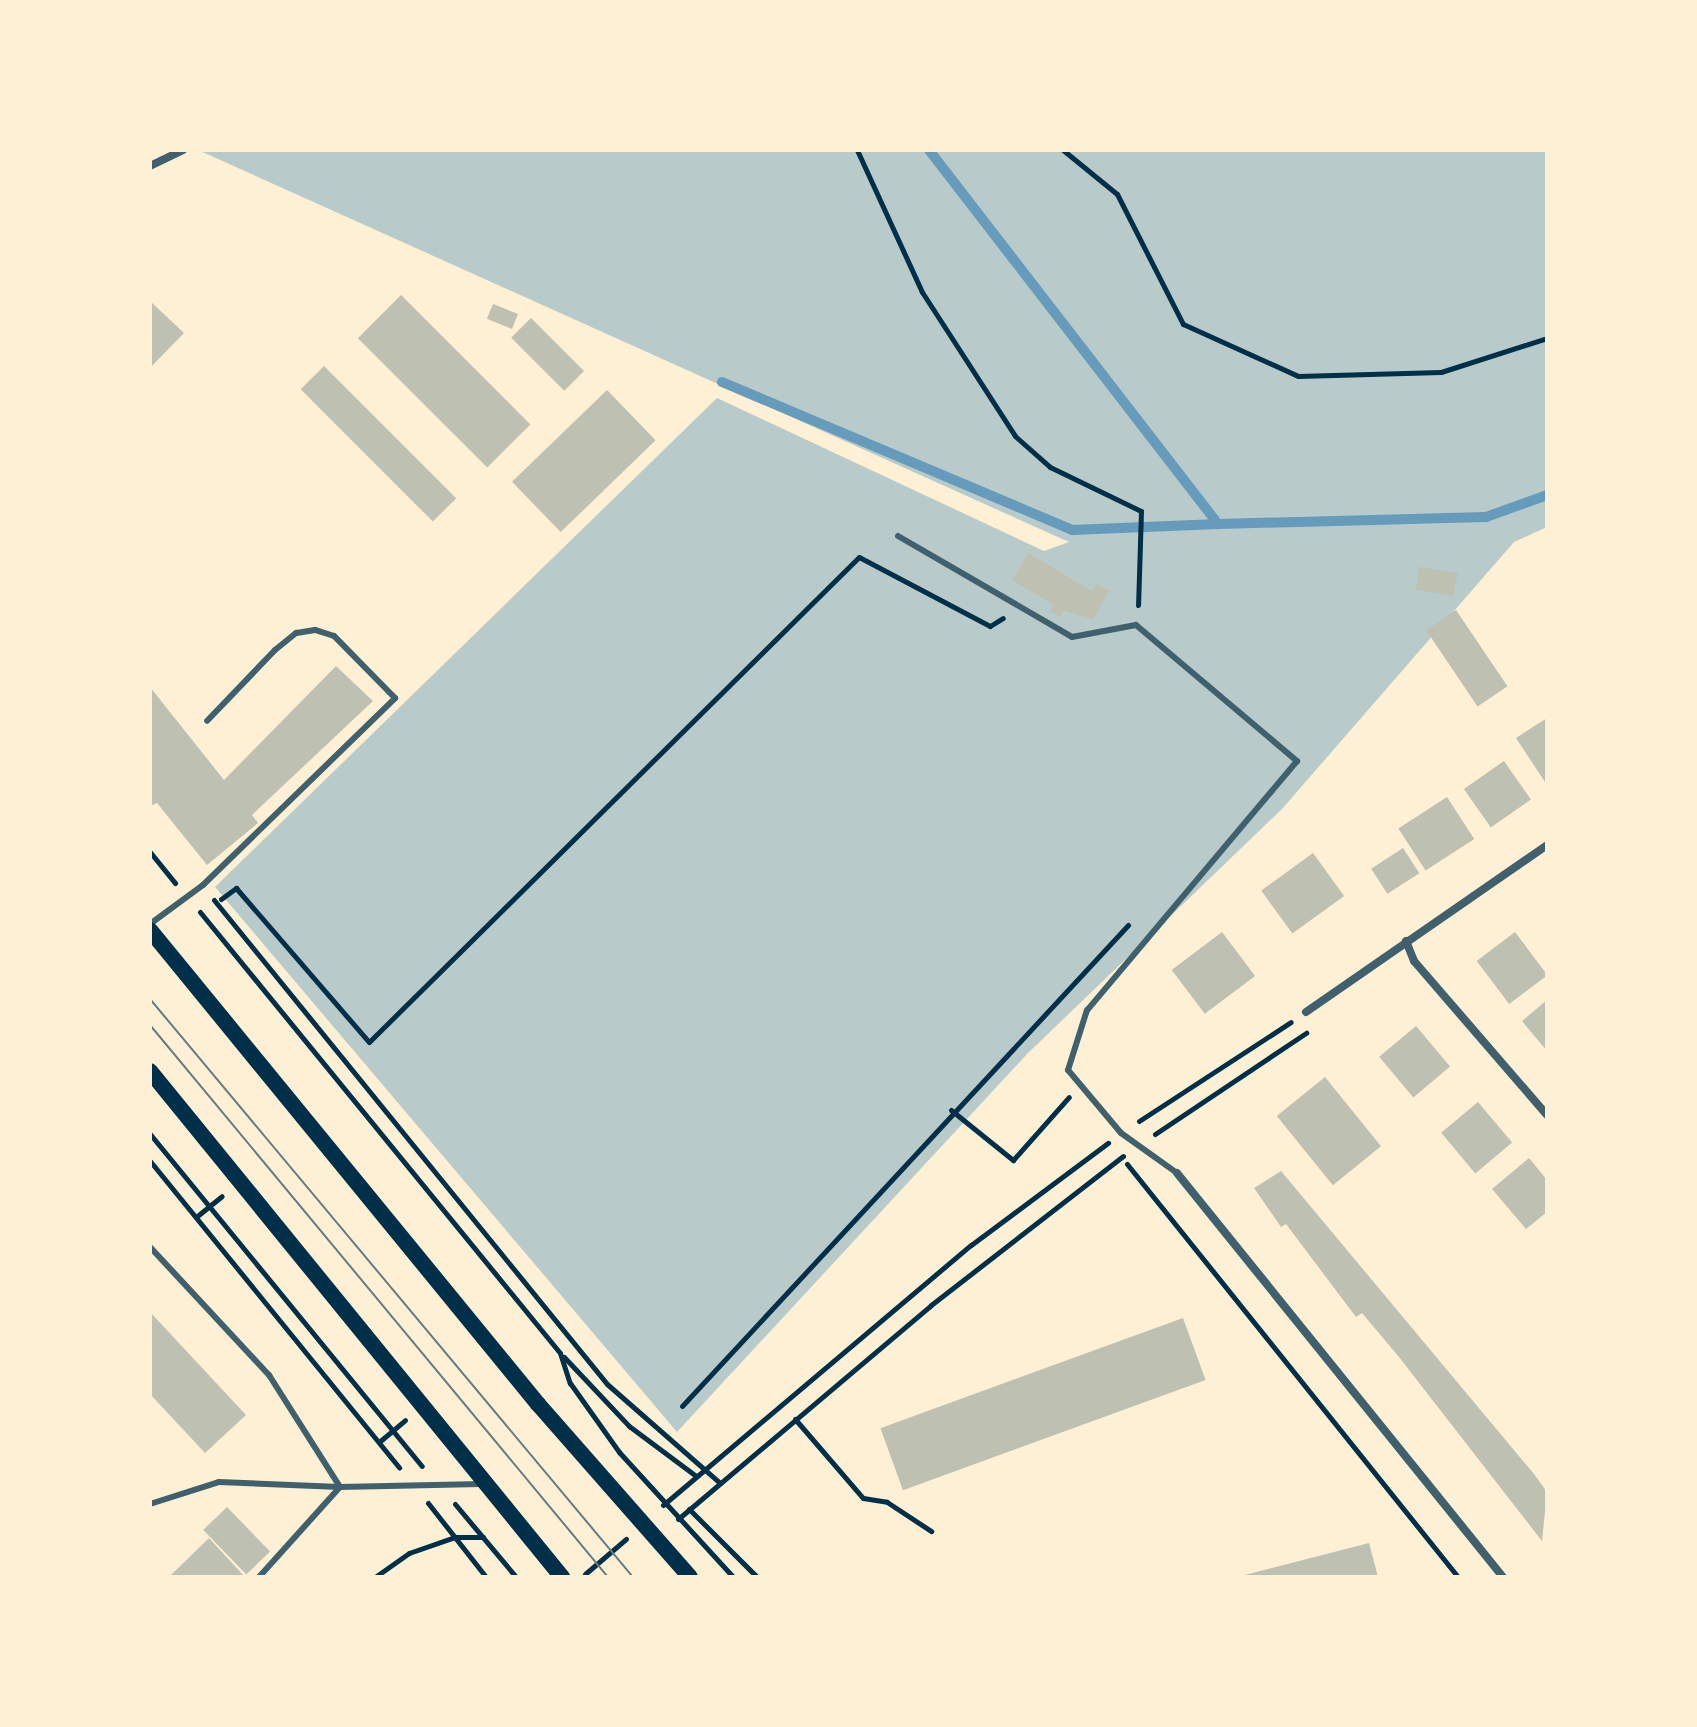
<!DOCTYPE html>
<html>
<head>
<meta charset="utf-8">
<style>
  body { margin:0 }
  #map { position:relative; width:1697px; height:1727px; overflow:hidden; background:#fdf0d5; font-family:"IBM Plex Sans",sans-serif }
  div>[style] { position:absolute }
  .green>* { inset:0; background:#b9caca }
  .stream>* { height:10px; margin:-5px; padding:0 5px; transform-origin:5px; border-radius:5px; background:#669bbc }
  .building>* { inset:0; background:#bec0b2; transform-origin:0 0 }
  .path>* { height:5px; margin:-2.5px; padding:0 2.5px; transform-origin:2.5px; border-radius:2.5px; background:#003049 }
  .service>* { height:6px; margin:-3px; padding:0 3px; transform-origin:3px; border-radius:3px; background:#3f606c }
  .minor>* { height:8px; margin:-4px; padding:0 4px; transform-origin:4px; border-radius:4px; background:#3f606c }
  .secondary>* { height:16px; margin:-8px; padding:0 8px; transform-origin:8px; border-radius:8px; background:#003049 }
  .tram>* { height:2px; margin:-1px; padding:0 1px; transform-origin:1px; border-radius:1px; background:#657d81 }
  span { translate:-50% -50%; white-space:nowrap; text-align:center; line-height:1.15; -webkit-text-stroke:8px #fdf0d5; paint-order:stroke }
  .frame { position:absolute; inset:0; border:152px solid #fdf0d5; pointer-events:none }
</style>
</head>
<body>
<div id="map">
  <div class="green">
    <i style="clip-path:polygon(1547px 150px,1547px 527px,1514px 542px,1282px 809px,1027px 1054px,677px 1432px,215px 887px,717px 398px,1044px 551px,1069px 542px,198px 150px)"></i>
  </div>
  <div class="stream">
    <i style="left:929px;top:150px;width:473px;rotate:52.3deg"></i>
    <i style="left:1218px;top:524px;width:268px;rotate:-1.5deg"></i>
    <i style="left:1486px;top:517px;width:65px;rotate:-19.8deg"></i>
    <i style="left:722px;top:382px;width:380px;rotate:22.9deg"></i>
    <i style="left:1072px;top:530px;width:146px;rotate:-2.4deg"></i>
  </div>
  <div class="building">
    <i style="left:401px;top:295px;width:183px;height:61px;rotate:45deg"></i>
    <i style="clip-path:polygon(150px 301px,184px 333px,150px 368px)"></i>
    <i style="left:493px;top:304px;width:27px;height:16px;rotate:22deg"></i>
    <i style="left:531px;top:318px;width:75px;height:28px;rotate:45deg"></i>
    <i style="left:324px;top:366px;width:187px;height:33px;rotate:45deg"></i>
    <i style="left:607px;top:390px;width:70px;height:132px;rotate:46deg"></i>
    <i style="clip-path:polygon(1028px 553px,1092px 591px,1097px 584px,1109px 591px,1093px 619px,1064px 611px,1060px 617px,1050px 611px,1054px 605px,1012px 580px)"></i>
    <i style="left:1419px;top:567px;width:39px;height:23px;rotate:9deg"></i>
    <i style="left:1456px;top:610px;width:92px;height:36px;rotate:56deg"></i>
    <i style="clip-path:polygon(336px 666px,373px 701px,252px 815px,258px 823px,207px 865px,157px 803px,150px 806px,150px 687px,224px 780px)"></i>
    <i style="clip-path:polygon(1547px 718px,1547px 785px,1516px 738px)"></i>
    <i style="left:1504px;top:761px;width:47px;height:49px;rotate:55deg"></i>
    <i style="left:1447px;top:797px;width:50px;height:58px;rotate:57deg"></i>
    <i style="left:1403px;top:848px;width:30px;height:38px;rotate:57deg"></i>
    <i style="left:1313px;top:853px;width:53px;height:64px;rotate:54deg"></i>
    <i style="left:1222px;top:932px;width:55px;height:63px;rotate:53deg"></i>
    <i style="left:1515px;top:932px;width:54px;height:48px;rotate:53deg"></i>
    <i style="clip-path:polygon(1547px 1000px,1547px 1051px,1522px 1021px)"></i>
    <i style="left:1416px;top:1026px;width:53px;height:48px;rotate:50deg"></i>
    <i style="left:1325px;top:1077px;width:89px;height:62px;rotate:51deg"></i>
    <i style="left:1478px;top:1102px;width:53px;height:48px;rotate:50deg"></i>
    <i style="clip-path:polygon(1529px 1158px,1547px 1180px,1547px 1212px,1526px 1229px,1492px 1189px)"></i>
    <i style="clip-path:polygon(1281px 1171px,1534px 1474px,1547px 1492px,1542px 1541px,1399px 1357px,1362px 1313px,1356px 1317px,1286px 1224px,1281px 1227px,1254px 1188px)"></i>
    <i style="clip-path:polygon(150px 1312px,246px 1415px,205px 1453px,150px 1394px)"></i>
    <i style="left:1183px;top:1318px;width:66px;height:322px;rotate:70deg"></i>
    <i style="left:227px;top:1507px;width:62px;height:33px;rotate:46deg"></i>
    <i style="clip-path:polygon(209px 1538px,245px 1577px,169px 1577px)"></i>
    <i style="clip-path:polygon(1369px 1543px,1378px 1577px,1241px 1577px,1241px 1576px)"></i>
  </div>
  <div class="path">
    <i style="left:857px;top:150px;width:156px;rotate:65.4deg"></i>
    <i style="left:922px;top:292px;width:171px;rotate:57.1deg"></i>
    <i style="left:1015px;top:436px;width:47px;rotate:41.5deg"></i>
    <i style="left:1050px;top:467px;width:101px;rotate:25.8deg"></i>
    <i style="left:1141px;top:511px;width:94px;rotate:91.8deg"></i>
    <i style="left:1063px;top:150px;width:70px;rotate:39.2deg"></i>
    <i style="left:1117px;top:194px;width:146px;rotate:63.1deg"></i>
    <i style="left:1183px;top:324px;width:126px;rotate:24.3deg"></i>
    <i style="left:1298px;top:376px;width:143px;rotate:-1.6deg"></i>
    <i style="left:1441px;top:372px;width:111px;rotate:-17.8deg"></i>
    <i style="left:150px;top:852px;width:40px;rotate:51deg"></i>
    <i style="left:221px;top:899px;width:19px;rotate:-36deg"></i>
    <i style="left:236px;top:888px;width:203px;rotate:49.2deg"></i>
    <i style="left:369px;top:1042px;width:689px;rotate:-44.71deg"></i>
    <i style="left:859px;top:557px;width:148px;rotate:27.8deg"></i>
    <i style="left:990px;top:626px;width:15px;rotate:-32deg"></i>
    <i style="left:214px;top:900px;width:623px;rotate:50.92deg"></i>
    <i style="left:607px;top:1384px;width:150px;rotate:41.2deg"></i>
    <i style="left:200px;top:912px;width:569px;rotate:50.77deg"></i>
    <i style="left:560px;top:1353px;width:32px;rotate:72deg"></i>
    <i style="left:570px;top:1383px;width:85px;rotate:54.6deg"></i>
    <i style="left:619px;top:1452px;width:169px;rotate:47.6deg"></i>
    <i style="left:951px;top:1110px;width:80px;rotate:38.9deg"></i>
    <i style="left:1013px;top:1160px;width:84px;rotate:-48.4deg"></i>
    <i style="left:1139px;top:1121px;width:181px;rotate:-33.1deg"></i>
    <i style="left:150px;top:1134px;width:429px;rotate:50.7deg"></i>
    <i style="left:1155px;top:1134px;width:182px;rotate:-33.8deg"></i>
    <i style="left:150px;top:1161px;width:395px;rotate:50.9deg"></i>
    <i style="left:1127px;top:1164px;width:529px;rotate:51.29deg"></i>
    <i style="left:196px;top:1217px;width:33px;rotate:-39deg"></i>
    <i style="left:564px;top:1357px;width:95px;rotate:46.7deg"></i>
    <i style="left:629px;top:1426px;width:84px;rotate:36.7deg"></i>
    <i style="left:682px;top:1406px;width:656px;rotate:-47.16deg"></i>
    <i style="left:795px;top:1419px;width:104px;rotate:49.3deg"></i>
    <i style="left:863px;top:1498px;width:24px;rotate:9deg"></i>
    <i style="left:887px;top:1502px;width:53px;rotate:33.4deg"></i>
    <i style="left:379px;top:1442px;width:34px;rotate:-40deg"></i>
    <i style="left:428px;top:1503px;width:94px;rotate:51.9deg"></i>
    <i style="left:455px;top:1504px;width:95px;rotate:50.1deg"></i>
    <i style="left:663px;top:1505px;width:403px;rotate:-40.2deg"></i>
    <i style="left:971px;top:1245px;width:171px;rotate:-36.7deg"></i>
    <i style="left:689px;top:1509px;width:96px;rotate:45deg"></i>
    <i style="left:678px;top:1519px;width:331px;rotate:-40.2deg"></i>
    <i style="left:931px;top:1305px;width:243px;rotate:-37.8deg"></i>
    <i style="left:585px;top:1574px;width:54px;rotate:-40.5deg"></i>
    <i style="left:375px;top:1577px;width:42px;rotate:-35.2deg"></i>
    <i style="left:409px;top:1553px;width:49px;rotate:-19.2deg"></i>
    <i style="left:455px;top:1537px;width:28px"></i>
  </div>
  <div class="service">
    <i style="left:898px;top:536px;width:201px;rotate:30.1deg"></i>
    <i style="left:1072px;top:637px;width:65px;rotate:-10.6deg"></i>
    <i style="left:1136px;top:625px;width:211px;rotate:40.2deg"></i>
    <i style="left:1297px;top:761px;width:326px;rotate:130.1deg"></i>
    <i style="left:1087px;top:1010px;width:63px;rotate:107.6deg"></i>
    <i style="left:1068px;top:1070px;width:82px;rotate:49.9deg"></i>
    <i style="left:1121px;top:1133px;width:69px;rotate:35.5deg"></i>
    <i style="left:150px;top:924px;width:66px;rotate:-36.3deg"></i>
    <i style="left:203px;top:885px;width:268px;rotate:-44.2deg"></i>
    <i style="left:395px;top:698px;width:87px;rotate:-134.5deg"></i>
    <i style="left:334px;top:636px;width:20px;rotate:-162deg"></i>
    <i style="left:315px;top:630px;width:19px;rotate:171deg"></i>
    <i style="left:296px;top:633px;width:27px;rotate:141deg"></i>
    <i style="left:275px;top:650px;width:98px;rotate:133.8deg"></i>
    <i style="left:150px;top:1247px;width:175px;rotate:47.1deg"></i>
    <i style="left:269px;top:1375px;width:133px;rotate:57.6deg"></i>
    <i style="left:340px;top:1487px;width:141px;rotate:-1.2deg"></i>
    <i style="left:150px;top:1504px;width:72px;rotate:-17.7deg"></i>
    <i style="left:219px;top:1482px;width:121px;rotate:2.4deg"></i>
    <i style="left:340px;top:1487px;width:121px;rotate:132deg"></i>
  </div>
  <div class="minor">
    <i style="left:150px;top:166px;width:37px;rotate:-26deg"></i>
    <i style="left:1406px;top:941px;width:22px;rotate:68deg"></i>
    <i style="left:1414px;top:961px;width:203px;rotate:49.2deg"></i>
    <i style="left:1306px;top:1012px;width:293px;rotate:-34.7deg"></i>
    <i style="left:1177px;top:1173px;width:519px;rotate:51.1deg"></i>
  </div>
  <div class="secondary">
    <i style="left:150px;top:930px;width:613px;rotate:50.7deg"></i>
    <i style="left:538px;top:1404px;width:230px;rotate:48.7deg"></i>
    <i style="left:150px;top:1071px;width:653px;rotate:50.85deg"></i>
  </div>
  <div class="tram">
    <i style="left:150px;top:999px;width:753px;rotate:50.12deg"></i>
    <i style="left:150px;top:1025px;width:717px;rotate:50.32deg"></i>
  </div>
  <div class="frame"></div>
</div>
</body>
</html>
